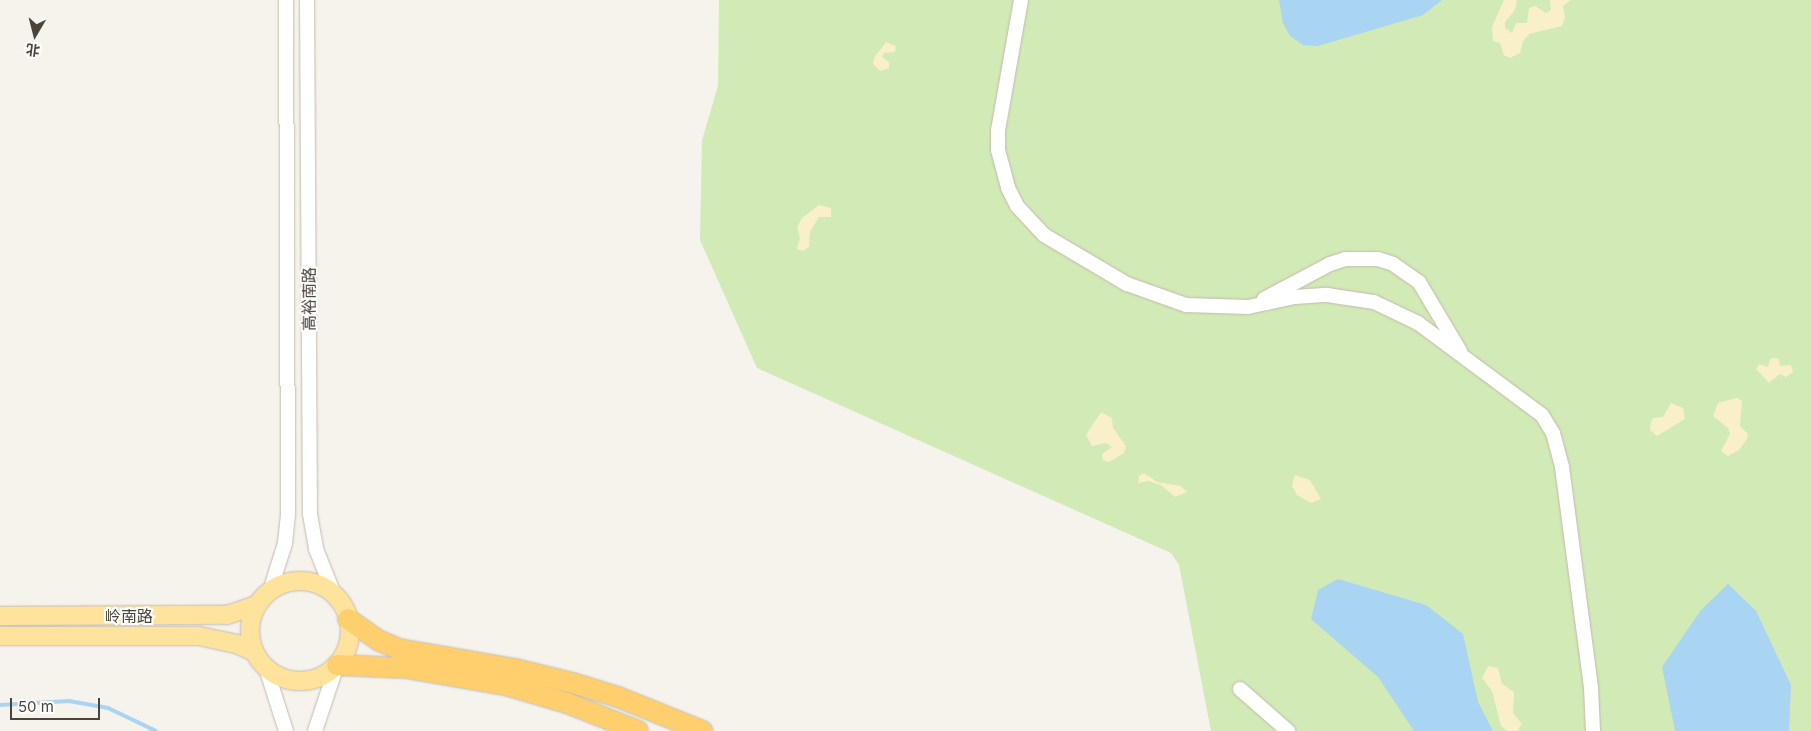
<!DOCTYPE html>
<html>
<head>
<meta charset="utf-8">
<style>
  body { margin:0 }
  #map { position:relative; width:1811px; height:731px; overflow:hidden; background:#f6f3ec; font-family:Inter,"Noto Sans SC",sans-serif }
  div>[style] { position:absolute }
  .green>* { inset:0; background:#d2eab5 }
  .sand>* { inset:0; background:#f9efc9 }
  .water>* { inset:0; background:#a9d4f2 }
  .stream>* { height:4px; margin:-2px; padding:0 2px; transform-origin:2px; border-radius:2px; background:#a9d4f2 }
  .roads { filter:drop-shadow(0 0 1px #c2bbae) drop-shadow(0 0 1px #c2bbae) }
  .minor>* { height:14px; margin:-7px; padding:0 7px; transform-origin:7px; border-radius:7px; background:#fff }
  .major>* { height:18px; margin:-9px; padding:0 9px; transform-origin:9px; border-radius:9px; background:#ffe39c }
  .major>.ring { margin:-9px; padding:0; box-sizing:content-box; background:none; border:18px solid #ffe39c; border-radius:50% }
  .highway>* { height:20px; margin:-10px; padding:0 10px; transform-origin:10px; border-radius:10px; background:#ffcf6e }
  span { translate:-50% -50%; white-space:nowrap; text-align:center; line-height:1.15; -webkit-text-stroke:4px #fff; paint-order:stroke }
  .street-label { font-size:16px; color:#4b4439 }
  .north { position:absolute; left:10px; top:10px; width:50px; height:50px; -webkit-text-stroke:4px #fff; paint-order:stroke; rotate:188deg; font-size:14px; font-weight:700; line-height:20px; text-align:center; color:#4b4439 }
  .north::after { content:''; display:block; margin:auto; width:18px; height:22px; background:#4b4439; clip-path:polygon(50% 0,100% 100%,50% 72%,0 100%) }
  .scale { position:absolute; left:10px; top:698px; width:90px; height:22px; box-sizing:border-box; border:2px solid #4b4439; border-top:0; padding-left:6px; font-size:15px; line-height:18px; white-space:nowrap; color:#4b4439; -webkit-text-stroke:4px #fff; paint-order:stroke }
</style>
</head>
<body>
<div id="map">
  <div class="green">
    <i style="clip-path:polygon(719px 0,1811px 0,1811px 731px,1211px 731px,1179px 565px,1171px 553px,757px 368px,700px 240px,702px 140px,718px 86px)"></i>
  </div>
  <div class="sand">
    <i style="clip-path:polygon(1504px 0,1517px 0,1515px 10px,1505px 22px,1505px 28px,1512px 33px,1516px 23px,1527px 23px,1529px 8px,1535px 6px,1546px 13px,1551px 10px,1550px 0,1571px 0,1563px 6px,1565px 18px,1562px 26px,1529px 34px,1523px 41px,1520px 53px,1510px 58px,1504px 55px,1500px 43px,1493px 41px,1492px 27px)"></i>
    <i style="clip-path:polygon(886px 42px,896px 46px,895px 52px,884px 53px,882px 57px,889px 62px,889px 68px,880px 71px,873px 64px,874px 58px)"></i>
    <i style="clip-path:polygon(819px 205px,831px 208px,831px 217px,819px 217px,810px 232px,809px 247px,803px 251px,797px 249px,800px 238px,797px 227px,802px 218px)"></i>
    <i style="clip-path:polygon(1775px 358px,1779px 359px,1780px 366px,1791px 365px,1793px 372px,1786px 377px,1780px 374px,1769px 383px,1756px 369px,1759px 364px,1768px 367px,1770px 359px)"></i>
    <i style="clip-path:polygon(1737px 398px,1742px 401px,1740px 426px,1748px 434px,1747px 439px,1739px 450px,1728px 456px,1721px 451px,1730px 434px,1728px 428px,1713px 416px,1718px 403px)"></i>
    <i style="clip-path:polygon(1671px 403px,1683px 408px,1685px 419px,1657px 436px,1650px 430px,1651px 422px,1653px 418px,1663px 417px)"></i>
    <i style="clip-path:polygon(1101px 412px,1112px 418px,1113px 428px,1126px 446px,1124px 453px,1109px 462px,1103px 460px,1102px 454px,1112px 447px,1106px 443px,1092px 446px,1086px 435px)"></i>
    <i style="clip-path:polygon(1144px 473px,1157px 482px,1181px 486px,1187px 492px,1175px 497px,1161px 485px,1148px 481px,1138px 483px,1139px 476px)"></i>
    <i style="clip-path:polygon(1295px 475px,1310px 480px,1321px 499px,1311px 503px,1297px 495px,1292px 486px)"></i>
    <i style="clip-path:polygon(1488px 666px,1498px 668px,1502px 684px,1514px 692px,1513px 713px,1522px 724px,1517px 731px,1508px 731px,1501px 726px,1492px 691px,1482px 678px)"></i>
  </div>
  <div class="water">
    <i style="clip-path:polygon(1279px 0,1442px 0,1423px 15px,1318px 46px,1303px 45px,1290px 36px,1283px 23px)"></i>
    <i style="clip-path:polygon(1338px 579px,1426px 605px,1463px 634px,1478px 702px,1493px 731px,1414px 731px,1378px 677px,1311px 619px,1318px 590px)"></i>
    <i style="clip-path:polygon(1728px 584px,1756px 611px,1791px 685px,1789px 731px,1675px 731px,1662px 667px,1701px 610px)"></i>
  </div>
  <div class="stream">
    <i style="left:0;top:705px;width:69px;rotate:-3.3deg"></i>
    <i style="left:69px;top:701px;width:40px;rotate:10deg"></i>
    <i style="left:108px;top:708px;width:53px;rotate:25.6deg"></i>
  </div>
  <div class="roads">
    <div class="minor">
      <i style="left:307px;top:0;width:514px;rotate:89.67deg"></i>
      <i style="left:310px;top:514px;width:36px;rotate:80deg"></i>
      <i style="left:316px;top:549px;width:48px;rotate:68.2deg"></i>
      <i style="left:1021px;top:0;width:132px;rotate:100deg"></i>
      <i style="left:998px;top:130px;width:20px;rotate:90deg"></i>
      <i style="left:998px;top:150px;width:39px;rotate:75deg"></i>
      <i style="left:1008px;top:188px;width:20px;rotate:63deg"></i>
      <i style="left:1017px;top:206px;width:40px;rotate:47deg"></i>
      <i style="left:1044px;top:235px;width:96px;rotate:30.6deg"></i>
      <i style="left:1127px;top:284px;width:63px;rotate:19.6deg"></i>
      <i style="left:1186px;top:305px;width:62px;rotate:1.8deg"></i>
      <i style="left:1248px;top:307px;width:48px;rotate:-12deg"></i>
      <i style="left:1295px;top:297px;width:32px;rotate:-4deg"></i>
      <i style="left:1327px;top:295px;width:48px;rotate:8.5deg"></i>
      <i style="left:1374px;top:302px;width:49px;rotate:25.5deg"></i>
      <i style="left:1418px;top:323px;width:154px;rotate:36.6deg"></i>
      <i style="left:1542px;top:415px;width:21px;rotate:59deg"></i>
      <i style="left:1553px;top:433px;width:35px;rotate:75deg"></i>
      <i style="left:1562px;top:467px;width:223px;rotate:82.5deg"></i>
      <i style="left:1591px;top:688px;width:43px;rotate:87.3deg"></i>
      <i style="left:1264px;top:299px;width:75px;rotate:-27.9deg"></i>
      <i style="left:1330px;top:264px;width:16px;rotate:-18deg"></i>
      <i style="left:1345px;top:259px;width:33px"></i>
      <i style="left:1378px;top:259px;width:16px;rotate:18deg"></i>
      <i style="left:1393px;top:264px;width:32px;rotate:35deg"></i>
      <i style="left:1419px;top:282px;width:80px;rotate:59.3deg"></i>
      <i style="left:270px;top:591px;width:50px;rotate:-72.6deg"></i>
      <i style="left:285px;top:543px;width:30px;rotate:-84deg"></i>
      <i style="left:288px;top:513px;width:513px;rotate:-90.22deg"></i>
      <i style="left:266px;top:668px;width:66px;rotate:72.4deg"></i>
      <i style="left:1240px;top:689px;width:64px;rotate:41.2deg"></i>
      <i style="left:315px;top:731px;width:70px;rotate:-71.6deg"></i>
    </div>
    <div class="major">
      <i class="ring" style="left:250px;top:581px;width:82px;height:82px"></i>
      <i style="left:0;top:616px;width:227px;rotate:-0.3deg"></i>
      <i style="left:227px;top:615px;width:31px;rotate:-19deg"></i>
      <i style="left:0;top:636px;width:199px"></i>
      <i style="left:199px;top:636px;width:39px;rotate:12deg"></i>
      <i style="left:237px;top:644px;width:19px;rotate:25deg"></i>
    </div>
    <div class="highway">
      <i style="left:348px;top:619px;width:39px;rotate:35deg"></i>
      <i style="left:380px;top:641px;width:21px;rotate:23deg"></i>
      <i style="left:399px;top:649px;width:118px;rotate:9.8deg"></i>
      <i style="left:515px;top:669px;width:60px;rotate:13.6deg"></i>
      <i style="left:573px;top:683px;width:47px;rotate:17.3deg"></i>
      <i style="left:618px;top:697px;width:91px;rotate:22deg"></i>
      <i style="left:337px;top:665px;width:69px;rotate:2.5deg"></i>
      <i style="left:406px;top:668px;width:100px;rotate:9.7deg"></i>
      <i style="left:505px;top:685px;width:65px;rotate:16.2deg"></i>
      <i style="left:567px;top:703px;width:76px;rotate:21.5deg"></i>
    </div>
  </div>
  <div class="street-label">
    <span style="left:309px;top:299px;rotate:-90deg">高裕南路</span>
    <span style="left:129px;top:616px">岭南路</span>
  </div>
  <div class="north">北</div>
  <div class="scale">50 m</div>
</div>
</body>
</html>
